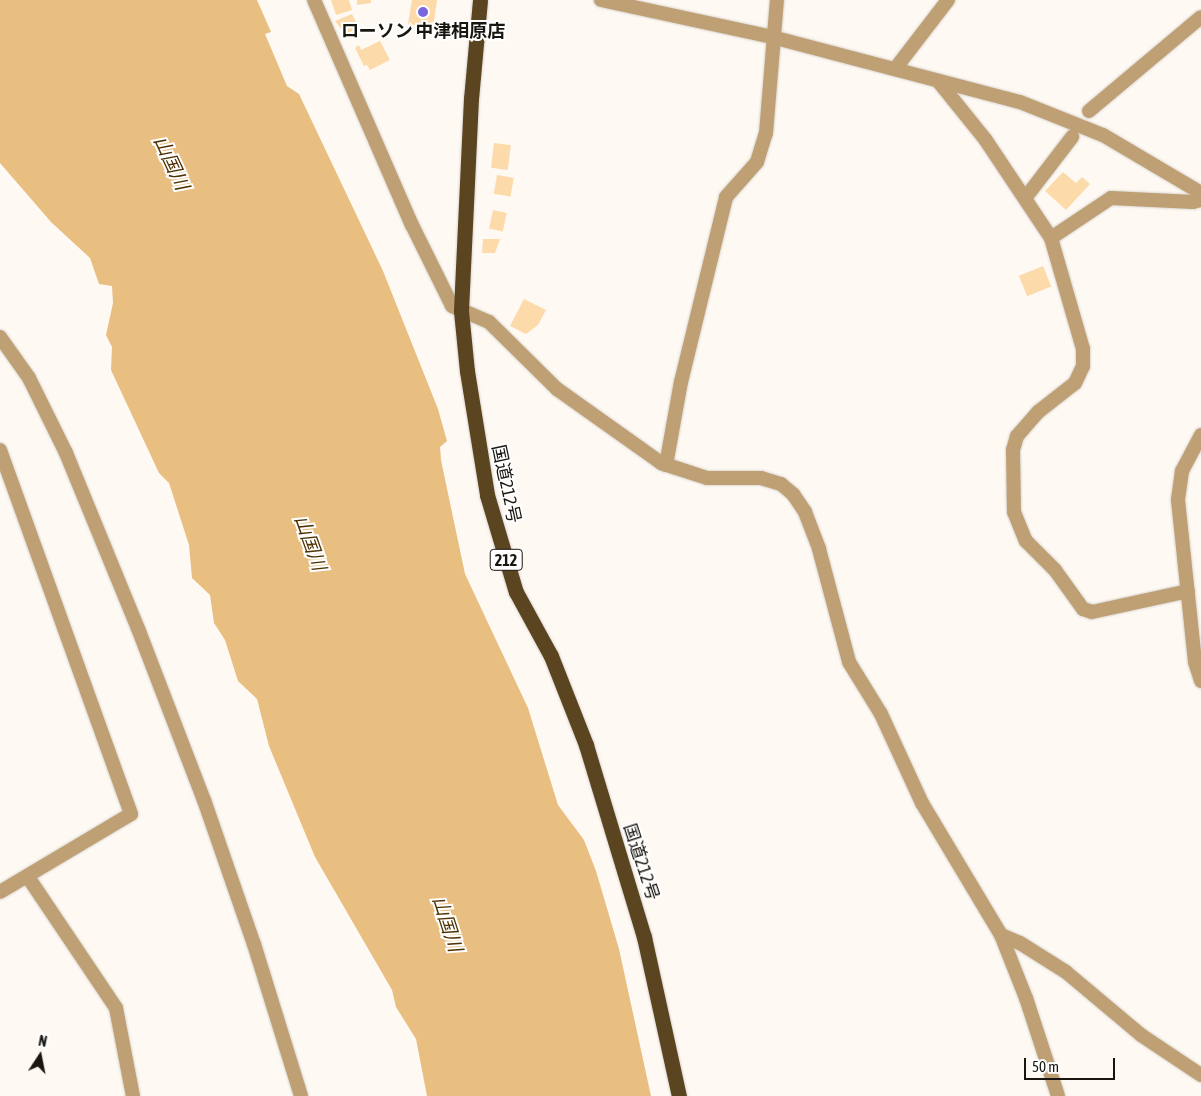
<!DOCTYPE html>
<html>
<head>
<meta charset="utf-8">
<style>
  body { margin:0 }
  #map { position:relative; width:1201px; height:1096px; overflow:hidden; background:#fef9f3; font-family:"Asap Condensed","Noto Sans JP",sans-serif }
  div>[style] { position:absolute }
  .water>* { inset:0; background:#e9be81 }
  .building>* { inset:0; background:#fddaaa; transform-origin:0 0 }
  .roads { filter:drop-shadow(0 0 1px #d9d5cf) drop-shadow(0 0 1px #d9d5cf) }
  .minor>* { height:14px; margin:-7px; padding:0 7px; transform-origin:7px; border-radius:7px; background:#bfa075 }
  .highway>* { height:15px; margin:-7.5px; padding:0 7.5px; transform-origin:7.5px; border-radius:7.5px; background:#5b4420 }
  .dots>* { width:14px; height:14px; translate:-50% -50%; box-sizing:border-box; border:2px solid #fff; border-radius:50% }
  span { translate:-50% -50%; white-space:nowrap; text-align:center; line-height:1.15; -webkit-text-stroke:4px #fff; paint-order:stroke }
  .shield-label span { padding:1px 4px; background:#fff; border:1px solid; border-radius:4px; -webkit-text-stroke-width:0 }
  .shield-label { font-size:16px; color:#19150f; font-weight:700 }
  .poi-label { font-size:18px; color:#19150f; font-weight:700 }
  .street-label { font-size:18px; color:#19150f }
  .water-label { font-size:19px; color:#4e3200; font-style:italic }
  .north { position:absolute; left:15px; top:1031px; width:50px; height:50px; -webkit-text-stroke:4px #fff; paint-order:stroke; rotate:11deg; font-size:14px; font-weight:700; line-height:20px; text-align:center; color:#19150f }
  .north::after { content:''; display:block; margin:auto; width:18px; height:22px; background:#19150f; clip-path:polygon(50% 0,100% 100%,50% 72%,0 100%) }
  .scale { position:absolute; left:1024px; top:1058px; width:91px; height:22px; box-sizing:border-box; border:2px solid #19150f; border-top:0; padding-left:6px; font-size:15px; line-height:18px; white-space:nowrap; color:#19150f; -webkit-text-stroke:4px #fff; paint-order:stroke }
</style>
</head>
<body>
<div id="map">
  <div class="water">
    <i style="clip-path:polygon(0 0,257px 0,271px 32px,265px 34px,287px 86px,299px 94px,383px 271px,438px 409px,447px 441px,440px 447px,441px 460px,465px 574px,528px 708px,558px 805px,584px 840px,596px 871px,619px 949px,651px 1096px,427px 1096px,416px 1039px,396px 1007px,392px 990px,315px 857px,269px 746px,257px 699px,238px 681px,225px 640px,214px 623px,210px 595px,192px 578px,189px 545px,169px 483px,159px 473px,111px 370px,112px 347px,106px 335px,113px 303px,112px 286px,99px 284px,90px 258px,51px 222px,0 163px)"></i>
  </div>
  <div class="building">
    <i style="clip-path:polygon(331px 0,349px 0,352px 10px,336px 15px)"></i>
    <i style="clip-path:polygon(357px 0,371px 0,371px 3px,357px 5px)"></i>
    <i style="clip-path:polygon(412px 0,437px 0,433px 28px,408px 24px)"></i>
    <i style="clip-path:polygon(352px 14px,359px 28px,345px 34px,335px 21px)"></i>
    <i style="clip-path:polygon(380px 41px,390px 60px,370px 70px,367px 65px,364px 66px,355px 48px,359px 45px,361px 50px)"></i>
    <i style="left:494px;top:143px;width:17px;height:25px;rotate:7deg"></i>
    <i style="clip-path:polygon(1063px 172px,1076px 183px,1082px 177px,1090px 184px,1066px 210px,1045px 191px)"></i>
    <i style="left:497px;top:175px;width:17px;height:19px;rotate:10deg"></i>
    <i style="left:493px;top:210px;width:14px;height:19px;rotate:12deg"></i>
    <i style="clip-path:polygon(483px 239px,500px 239px,495px 253px,482px 253px)"></i>
    <i style="left:1043px;top:266px;width:22px;height:26px;rotate:68deg"></i>
    <i style="clip-path:polygon(524px 299px,546px 310px,538px 325px,526px 334px,510px 326px)"></i>
  </div>
  <div class="roads">
    <div class="minor">
      <i style="left:314px;top:0;width:245px;rotate:66.5deg"></i>
      <i style="left:412px;top:225px;width:90px;rotate:63.7deg"></i>
      <i style="left:452px;top:306px;width:40px;rotate:23.4deg"></i>
      <i style="left:489px;top:322px;width:95px;rotate:44.6deg"></i>
      <i style="left:557px;top:389px;width:128px;rotate:35.4deg"></i>
      <i style="left:661px;top:463px;width:48px;rotate:18.1deg"></i>
      <i style="left:707px;top:478px;width:54px"></i>
      <i style="left:761px;top:478px;width:21px;rotate:17deg"></i>
      <i style="left:781px;top:484px;width:16px;rotate:40deg"></i>
      <i style="left:793px;top:494px;width:22px;rotate:56deg"></i>
      <i style="left:805px;top:512px;width:40px;rotate:69deg"></i>
      <i style="left:819px;top:549px;width:117px;rotate:75.1deg"></i>
      <i style="left:849px;top:662px;width:61px;rotate:58.4deg"></i>
      <i style="left:881px;top:714px;width:98px;rotate:65.3deg"></i>
      <i style="left:922px;top:803px;width:154px;rotate:59.1deg"></i>
      <i style="left:1001px;top:935px;width:68px;rotate:68.4deg"></i>
      <i style="left:1026px;top:998px;width:103px;rotate:71.9deg"></i>
      <i style="left:601px;top:0;width:175px;rotate:12.2deg"></i>
      <i style="left:772px;top:37px;width:256px;rotate:14.7deg"></i>
      <i style="left:1020px;top:102px;width:89px;rotate:21.7deg"></i>
      <i style="left:1103px;top:135px;width:114px;rotate:30.6deg"></i>
      <i style="left:895px;top:69px;width:87px;rotate:-52.5deg"></i>
      <i style="left:939px;top:82px;width:73px;rotate:51.1deg"></i>
      <i style="left:985px;top:139px;width:119px;rotate:56.3deg"></i>
      <i style="left:1051px;top:238px;width:116px;rotate:73.9deg"></i>
      <i style="left:1083px;top:349px;width:17px;rotate:90deg"></i>
      <i style="left:1083px;top:366px;width:19px;rotate:115deg"></i>
      <i style="left:1075px;top:383px;width:47px;rotate:141.9deg"></i>
      <i style="left:1038px;top:412px;width:32px;rotate:131deg"></i>
      <i style="left:1017px;top:436px;width:15px;rotate:106deg"></i>
      <i style="left:1013px;top:450px;width:62px;rotate:89.1deg"></i>
      <i style="left:1014px;top:512px;width:31px;rotate:68deg"></i>
      <i style="left:1026px;top:541px;width:41px;rotate:45deg"></i>
      <i style="left:1055px;top:570px;width:48px;rotate:54.3deg"></i>
      <i style="left:1083px;top:609px;width:9px;rotate:18deg"></i>
      <i style="left:1092px;top:612px;width:98px;rotate:-12.3deg"></i>
      <i style="left:1089px;top:111px;width:146px;rotate:-40deg"></i>
      <i style="left:1026px;top:197px;width:76px;rotate:-52.5deg"></i>
      <i style="left:1051px;top:238px;width:72px;rotate:-33.7deg"></i>
      <i style="left:1111px;top:198px;width:82px;rotate:2.8deg"></i>
      <i style="left:1193px;top:202px;width:8px;rotate:-14deg"></i>
      <i style="left:0;top:337px;width:50px;rotate:54.7deg"></i>
      <i style="left:29px;top:378px;width:84px;rotate:63.7deg"></i>
      <i style="left:66px;top:453px;width:192px;rotate:67.7deg"></i>
      <i style="left:139px;top:631px;width:181px;rotate:69deg"></i>
      <i style="left:204px;top:800px;width:152px;rotate:70.9deg"></i>
      <i style="left:254px;top:944px;width:159px;rotate:72.8deg"></i>
      <i style="left:1201px;top:435px;width:41px;rotate:117.8deg"></i>
      <i style="left:1182px;top:471px;width:29px;rotate:98deg"></i>
      <i style="left:1178px;top:500px;width:163px;rotate:84deg"></i>
      <i style="left:1195px;top:662px;width:20px;rotate:72deg"></i>
      <i style="left:0;top:450px;width:387px;rotate:70.2deg"></i>
      <i style="left:131px;top:814px;width:152px;rotate:149.2deg"></i>
      <i style="left:666px;top:465px;width:84px;rotate:-79.8deg"></i>
      <i style="left:681px;top:382px;width:190px;rotate:-76.3deg"></i>
      <i style="left:726px;top:197px;width:47px;rotate:-48.5deg"></i>
      <i style="left:757px;top:162px;width:30px;rotate:-73deg"></i>
      <i style="left:766px;top:133px;width:133px;rotate:-85.3deg"></i>
      <i style="left:28px;top:877px;width:158px;rotate:56.1deg"></i>
      <i style="left:116px;top:1008px;width:90px;rotate:79.1deg"></i>
      <i style="left:1001px;top:935px;width:21px;rotate:23deg"></i>
      <i style="left:1020px;top:943px;width:54px;rotate:32.2deg"></i>
      <i style="left:1066px;top:972px;width:98px;rotate:40deg"></i>
      <i style="left:1141px;top:1035px;width:72px;rotate:33.7deg"></i>
    </div>
    <div class="highway">
      <i style="left:480px;top:0;width:98px;rotate:95.2deg"></i>
      <i style="left:471px;top:98px;width:213px;rotate:92.7deg"></i>
      <i style="left:461px;top:311px;width:60px;rotate:84.3deg"></i>
      <i style="left:467px;top:371px;width:126px;rotate:80.8deg"></i>
      <i style="left:487px;top:495px;width:101px;rotate:73.4deg"></i>
      <i style="left:516px;top:592px;width:73px;rotate:61.3deg"></i>
      <i style="left:551px;top:656px;width:96px;rotate:68.5deg"></i>
      <i style="left:586px;top:745px;width:201px;rotate:73.2deg"></i>
      <i style="left:644px;top:937px;width:163px;rotate:77.6deg"></i>
    </div>
  </div>
  <div class="dots">
    <i style="left:423px;top:12px;background:#7866e1"></i>
  </div>
  <div class="shield-label">
    <span style="left:506px;top:560px">212</span>
  </div>
  <div class="poi-label">
    <span style="left:423px;top:31px">ローソン 中津相原店</span>
  </div>
  <div class="street-label">
    <span style="left:506px;top:484px;rotate:78deg">国道212号</span>
    <span style="left:641px;top:862px;rotate:72deg">国道212号</span>
  </div>
  <div class="water-label">
    <span style="left:171px;top:163px;rotate:65deg">山国川</span>
    <span style="left:310px;top:543px;rotate:70deg">山国川</span>
    <span style="left:447px;top:924px;rotate:72deg">山国川</span>
  </div>
  <div class="north">N</div>
  <div class="scale">50 m</div>
</div>
</body>
</html>
